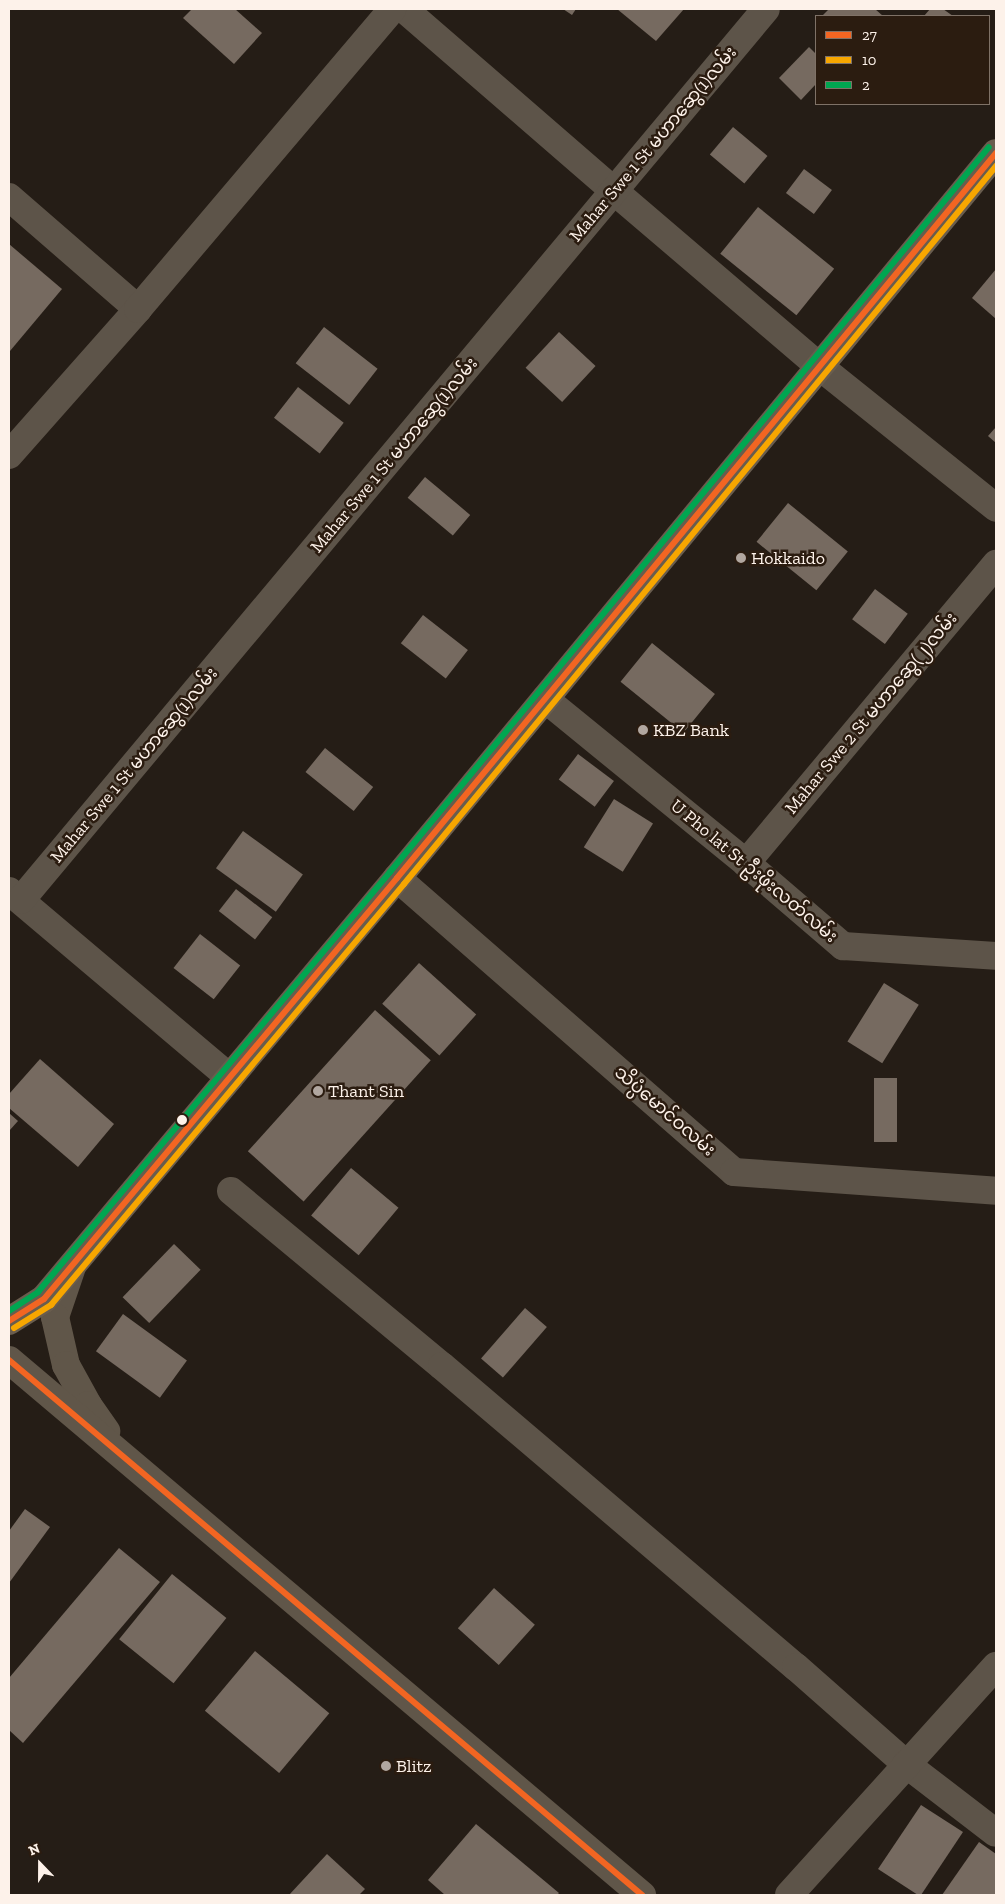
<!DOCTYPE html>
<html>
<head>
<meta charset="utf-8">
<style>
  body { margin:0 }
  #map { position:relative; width:1005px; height:1904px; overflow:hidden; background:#251d16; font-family:"Zilla Slab","Noto Sans Myanmar",serif }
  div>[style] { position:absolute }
  .building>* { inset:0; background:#766a60; transform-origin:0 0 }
  .minor>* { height:28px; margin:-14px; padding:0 14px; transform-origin:14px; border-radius:14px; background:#5d5449 }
  .secondary>* { height:28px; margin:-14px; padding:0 14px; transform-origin:14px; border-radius:14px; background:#605649 }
  .primary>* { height:28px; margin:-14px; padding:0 14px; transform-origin:14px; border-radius:14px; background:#695d4e }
  .bus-1>* { height:6px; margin:-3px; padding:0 3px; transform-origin:3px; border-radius:3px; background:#f26522 }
  .bus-2>* { height:6px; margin:-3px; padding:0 3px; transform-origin:3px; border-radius:3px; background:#f7a600 }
  .bus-3>* { height:6px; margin:-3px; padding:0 3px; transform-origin:3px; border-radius:3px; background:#00a651 }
  .dots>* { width:14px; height:14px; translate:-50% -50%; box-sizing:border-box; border:2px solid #2b1c10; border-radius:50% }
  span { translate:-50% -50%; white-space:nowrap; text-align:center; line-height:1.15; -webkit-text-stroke:5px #2b1c10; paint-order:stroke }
  .street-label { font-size:18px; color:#fdf2ea }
  .poi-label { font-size:18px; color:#fdf2ea }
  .left { translate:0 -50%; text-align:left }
  .frame { position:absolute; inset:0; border:10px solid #fdf2ea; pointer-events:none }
  .legend { position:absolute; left:815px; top:15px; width:175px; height:90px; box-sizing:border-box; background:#2b1c10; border:1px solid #7f7267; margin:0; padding:6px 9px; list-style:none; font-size:15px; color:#fdf2ea }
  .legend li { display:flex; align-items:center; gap:10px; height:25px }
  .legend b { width:25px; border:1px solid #7f7267 }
  .north { position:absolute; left:15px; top:1839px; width:50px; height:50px; -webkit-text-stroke:4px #2b1c10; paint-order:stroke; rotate:338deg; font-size:14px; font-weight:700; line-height:20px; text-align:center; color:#fdf2ea }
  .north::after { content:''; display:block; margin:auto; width:18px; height:22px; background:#fdf2ea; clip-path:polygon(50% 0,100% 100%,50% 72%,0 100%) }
</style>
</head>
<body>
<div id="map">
  <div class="building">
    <i style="clip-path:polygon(192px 9px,235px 9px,262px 33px,234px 64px,183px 18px)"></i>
    <i style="clip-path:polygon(563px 9px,576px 9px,572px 15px)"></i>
    <i style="clip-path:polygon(617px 9px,684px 9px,656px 41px)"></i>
    <i style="clip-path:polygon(829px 9px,875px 9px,883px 16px,822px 16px)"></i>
    <i style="clip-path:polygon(930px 9px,943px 9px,953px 16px,924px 16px)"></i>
    <i style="clip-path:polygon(809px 47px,816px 54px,816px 84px,801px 100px,779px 78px)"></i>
    <i style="left:733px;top:127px;width:45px;height:36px;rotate:40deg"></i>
    <i style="left:804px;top:169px;width:35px;height:30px;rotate:37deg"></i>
    <i style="left:758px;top:207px;width:98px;height:60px;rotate:39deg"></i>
    <i style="clip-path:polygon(9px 244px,62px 289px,10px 351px,9px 350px)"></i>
    <i style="clip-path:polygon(996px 269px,996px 319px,972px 298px)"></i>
    <i style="left:324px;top:327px;width:68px;height:46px;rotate:38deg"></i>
    <i style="left:559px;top:332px;width:50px;height:49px;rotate:43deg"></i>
    <i style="left:298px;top:387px;width:58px;height:39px;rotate:38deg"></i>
    <i style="clip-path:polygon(996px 427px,996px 443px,988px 436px)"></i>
    <i style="left:425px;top:477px;width:59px;height:27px;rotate:40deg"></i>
    <i style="left:788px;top:503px;width:77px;height:50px;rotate:39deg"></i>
    <i style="left:875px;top:589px;width:41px;height:38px;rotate:37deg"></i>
    <i style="left:423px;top:615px;width:57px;height:36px;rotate:38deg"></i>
    <i style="left:652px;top:643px;width:81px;height:50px;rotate:39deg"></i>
    <i style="left:325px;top:748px;width:62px;height:31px;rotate:39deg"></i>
    <i style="left:578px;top:754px;width:45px;height:32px;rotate:37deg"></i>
    <i style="left:614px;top:799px;width:46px;height:57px;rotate:32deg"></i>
    <i style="left:243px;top:831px;width:74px;height:46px;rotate:36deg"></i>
    <i style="left:236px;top:889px;width:46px;height:28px;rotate:38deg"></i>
    <i style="left:200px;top:934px;width:51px;height:43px;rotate:38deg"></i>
    <i style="left:419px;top:963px;width:77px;height:55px;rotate:42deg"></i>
    <i style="left:884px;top:983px;width:41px;height:69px;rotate:32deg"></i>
    <i style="left:375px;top:1010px;width:75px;height:190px;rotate:42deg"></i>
    <i style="clip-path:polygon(40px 1059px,114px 1124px,78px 1167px,9px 1108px,9px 1094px)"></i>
    <i style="left:874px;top:1078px;width:23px;height:64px"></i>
    <i style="clip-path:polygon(9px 1113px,18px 1121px,9px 1131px)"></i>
    <i style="left:351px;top:1168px;width:62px;height:62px;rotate:40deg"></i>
    <i style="left:174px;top:1244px;width:37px;height:74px;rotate:44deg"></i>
    <i style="left:525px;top:1308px;width:29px;height:67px;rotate:41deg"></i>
    <i style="left:123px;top:1314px;width:79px;height:46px;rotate:36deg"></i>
    <i style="clip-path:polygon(25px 1509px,50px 1527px,9px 1583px,9px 1531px)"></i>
    <i style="clip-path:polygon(119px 1548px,160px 1582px,23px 1743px,9px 1730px,9px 1678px)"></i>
    <i style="left:172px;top:1574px;width:70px;height:84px;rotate:39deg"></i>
    <i style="left:494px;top:1588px;width:55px;height:54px;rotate:42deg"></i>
    <i style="left:255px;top:1651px;width:97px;height:78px;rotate:40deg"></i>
    <i style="clip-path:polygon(921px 1805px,963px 1832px,921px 1895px,918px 1895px,878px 1869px)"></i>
    <i style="clip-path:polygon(476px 1824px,559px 1893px,557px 1895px,445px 1895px,428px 1880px)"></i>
    <i style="clip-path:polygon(979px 1842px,996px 1854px,996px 1893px,994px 1895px,942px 1895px)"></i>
    <i style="clip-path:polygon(327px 1854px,365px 1889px,359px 1895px,289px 1895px)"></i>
  </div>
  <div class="minor">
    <i style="left:404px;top:9px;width:278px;rotate:40.9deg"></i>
    <i style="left:614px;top:191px;width:270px;rotate:40.5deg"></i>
    <i style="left:819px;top:366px;width:227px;rotate:38.7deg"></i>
    <i style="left:9px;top:197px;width:171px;rotate:41deg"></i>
    <i style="left:9px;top:455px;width:195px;rotate:-48.5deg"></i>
    <i style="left:138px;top:309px;width:393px;rotate:-49.7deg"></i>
    <i style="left:545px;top:699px;width:259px;rotate:39.2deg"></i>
    <i style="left:746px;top:863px;width:128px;rotate:40.6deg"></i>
    <i style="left:843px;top:946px;width:153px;rotate:3.7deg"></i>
    <i style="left:746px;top:863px;width:390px;rotate:-50.1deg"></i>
    <i style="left:397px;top:878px;width:447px;rotate:41.1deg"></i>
    <i style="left:734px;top:1172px;width:263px;rotate:4.1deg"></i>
    <i style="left:9px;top:891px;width:289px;rotate:40.2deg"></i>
    <i style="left:21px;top:900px;width:1161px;rotate:-50.1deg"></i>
    <i style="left:231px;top:1191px;width:274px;rotate:39.7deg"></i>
    <i style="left:442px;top:1366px;width:465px;rotate:40.4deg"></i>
    <i style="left:796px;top:1667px;width:147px;rotate:41.4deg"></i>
    <i style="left:906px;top:1764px;width:113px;rotate:37.5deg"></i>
    <i style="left:789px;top:1895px;width:309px;rotate:-47.9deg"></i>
  </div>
  <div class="secondary">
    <i style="left:72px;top:1267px;width:53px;rotate:108.8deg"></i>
    <i style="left:55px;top:1317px;width:49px;rotate:77.1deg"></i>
    <i style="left:66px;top:1365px;width:46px;rotate:61.2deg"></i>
    <i style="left:88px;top:1405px;width:32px;rotate:55deg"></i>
    <i style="left:9px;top:1360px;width:829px;rotate:40.2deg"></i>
  </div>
  <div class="primary">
    <i style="left:9px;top:1321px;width:41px;rotate:-32.2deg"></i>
    <i style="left:44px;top:1299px;width:549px;rotate:-50.02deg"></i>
    <i style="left:397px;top:878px;width:940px;rotate:-50.44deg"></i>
  </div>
  <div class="bus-1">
    <i style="left:9px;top:1321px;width:41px;rotate:-32.2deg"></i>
    <i style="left:44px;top:1299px;width:549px;rotate:-50.02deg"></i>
    <i style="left:397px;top:878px;width:940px;rotate:-50.44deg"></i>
    <i style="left:9px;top:1360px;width:829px;rotate:40.2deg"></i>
  </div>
  <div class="bus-2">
    <i style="left:14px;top:1328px;width:44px;rotate:-31.9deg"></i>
    <i style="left:51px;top:1305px;width:549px;rotate:-50.02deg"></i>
    <i style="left:404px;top:884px;width:931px;rotate:-50.49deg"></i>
  </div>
  <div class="bus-3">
    <i style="left:9px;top:1311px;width:35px;rotate:-33deg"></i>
    <i style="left:38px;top:1292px;width:548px;rotate:-50.03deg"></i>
    <i style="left:390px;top:872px;width:940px;rotate:-50.44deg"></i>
  </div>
  <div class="dots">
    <i style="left:741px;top:558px;background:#b1a7a0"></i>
    <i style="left:643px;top:730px;background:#b1a7a0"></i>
    <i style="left:318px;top:1091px;background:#b1a7a0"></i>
    <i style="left:182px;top:1120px;background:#fdf2ea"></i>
    <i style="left:386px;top:1766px;background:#b1a7a0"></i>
  </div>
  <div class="street-label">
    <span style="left:653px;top:144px;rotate:-50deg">Mahar Swe 1 St မဟာဆွေ(1)လမ်း</span>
    <span style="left:394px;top:455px;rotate:-50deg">Mahar Swe 1 St မဟာဆွေ(1)လမ်း</span>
    <span style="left:871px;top:713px;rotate:-50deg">Mahar Swe 2 St မဟာဆွေ(၂)လမ်း</span>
    <span style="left:134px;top:765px;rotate:-50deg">Mahar Swe 1 St မဟာဆွေ(1)လမ်း</span>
    <span style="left:754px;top:871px;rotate:40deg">U Pho lat St ဦးဖိုးလတ်လမ်း</span>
    <span style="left:665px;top:1111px;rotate:41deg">သိပ္ပံမောင်ဝလမ်း</span>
  </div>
  <div class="poi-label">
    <span class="left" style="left:751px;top:558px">Hokkaido</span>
    <span class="left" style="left:653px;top:730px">KBZ Bank</span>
    <span class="left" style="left:328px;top:1091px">Thant Sin</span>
    <span class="left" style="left:396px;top:1766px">Blitz</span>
  </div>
  <div class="frame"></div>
  <ul class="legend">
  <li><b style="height:6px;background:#f26522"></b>27</li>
  <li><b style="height:6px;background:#f7a600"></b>10</li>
  <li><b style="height:6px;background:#00a651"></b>2</li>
  </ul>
  <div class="north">N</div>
</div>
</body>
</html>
